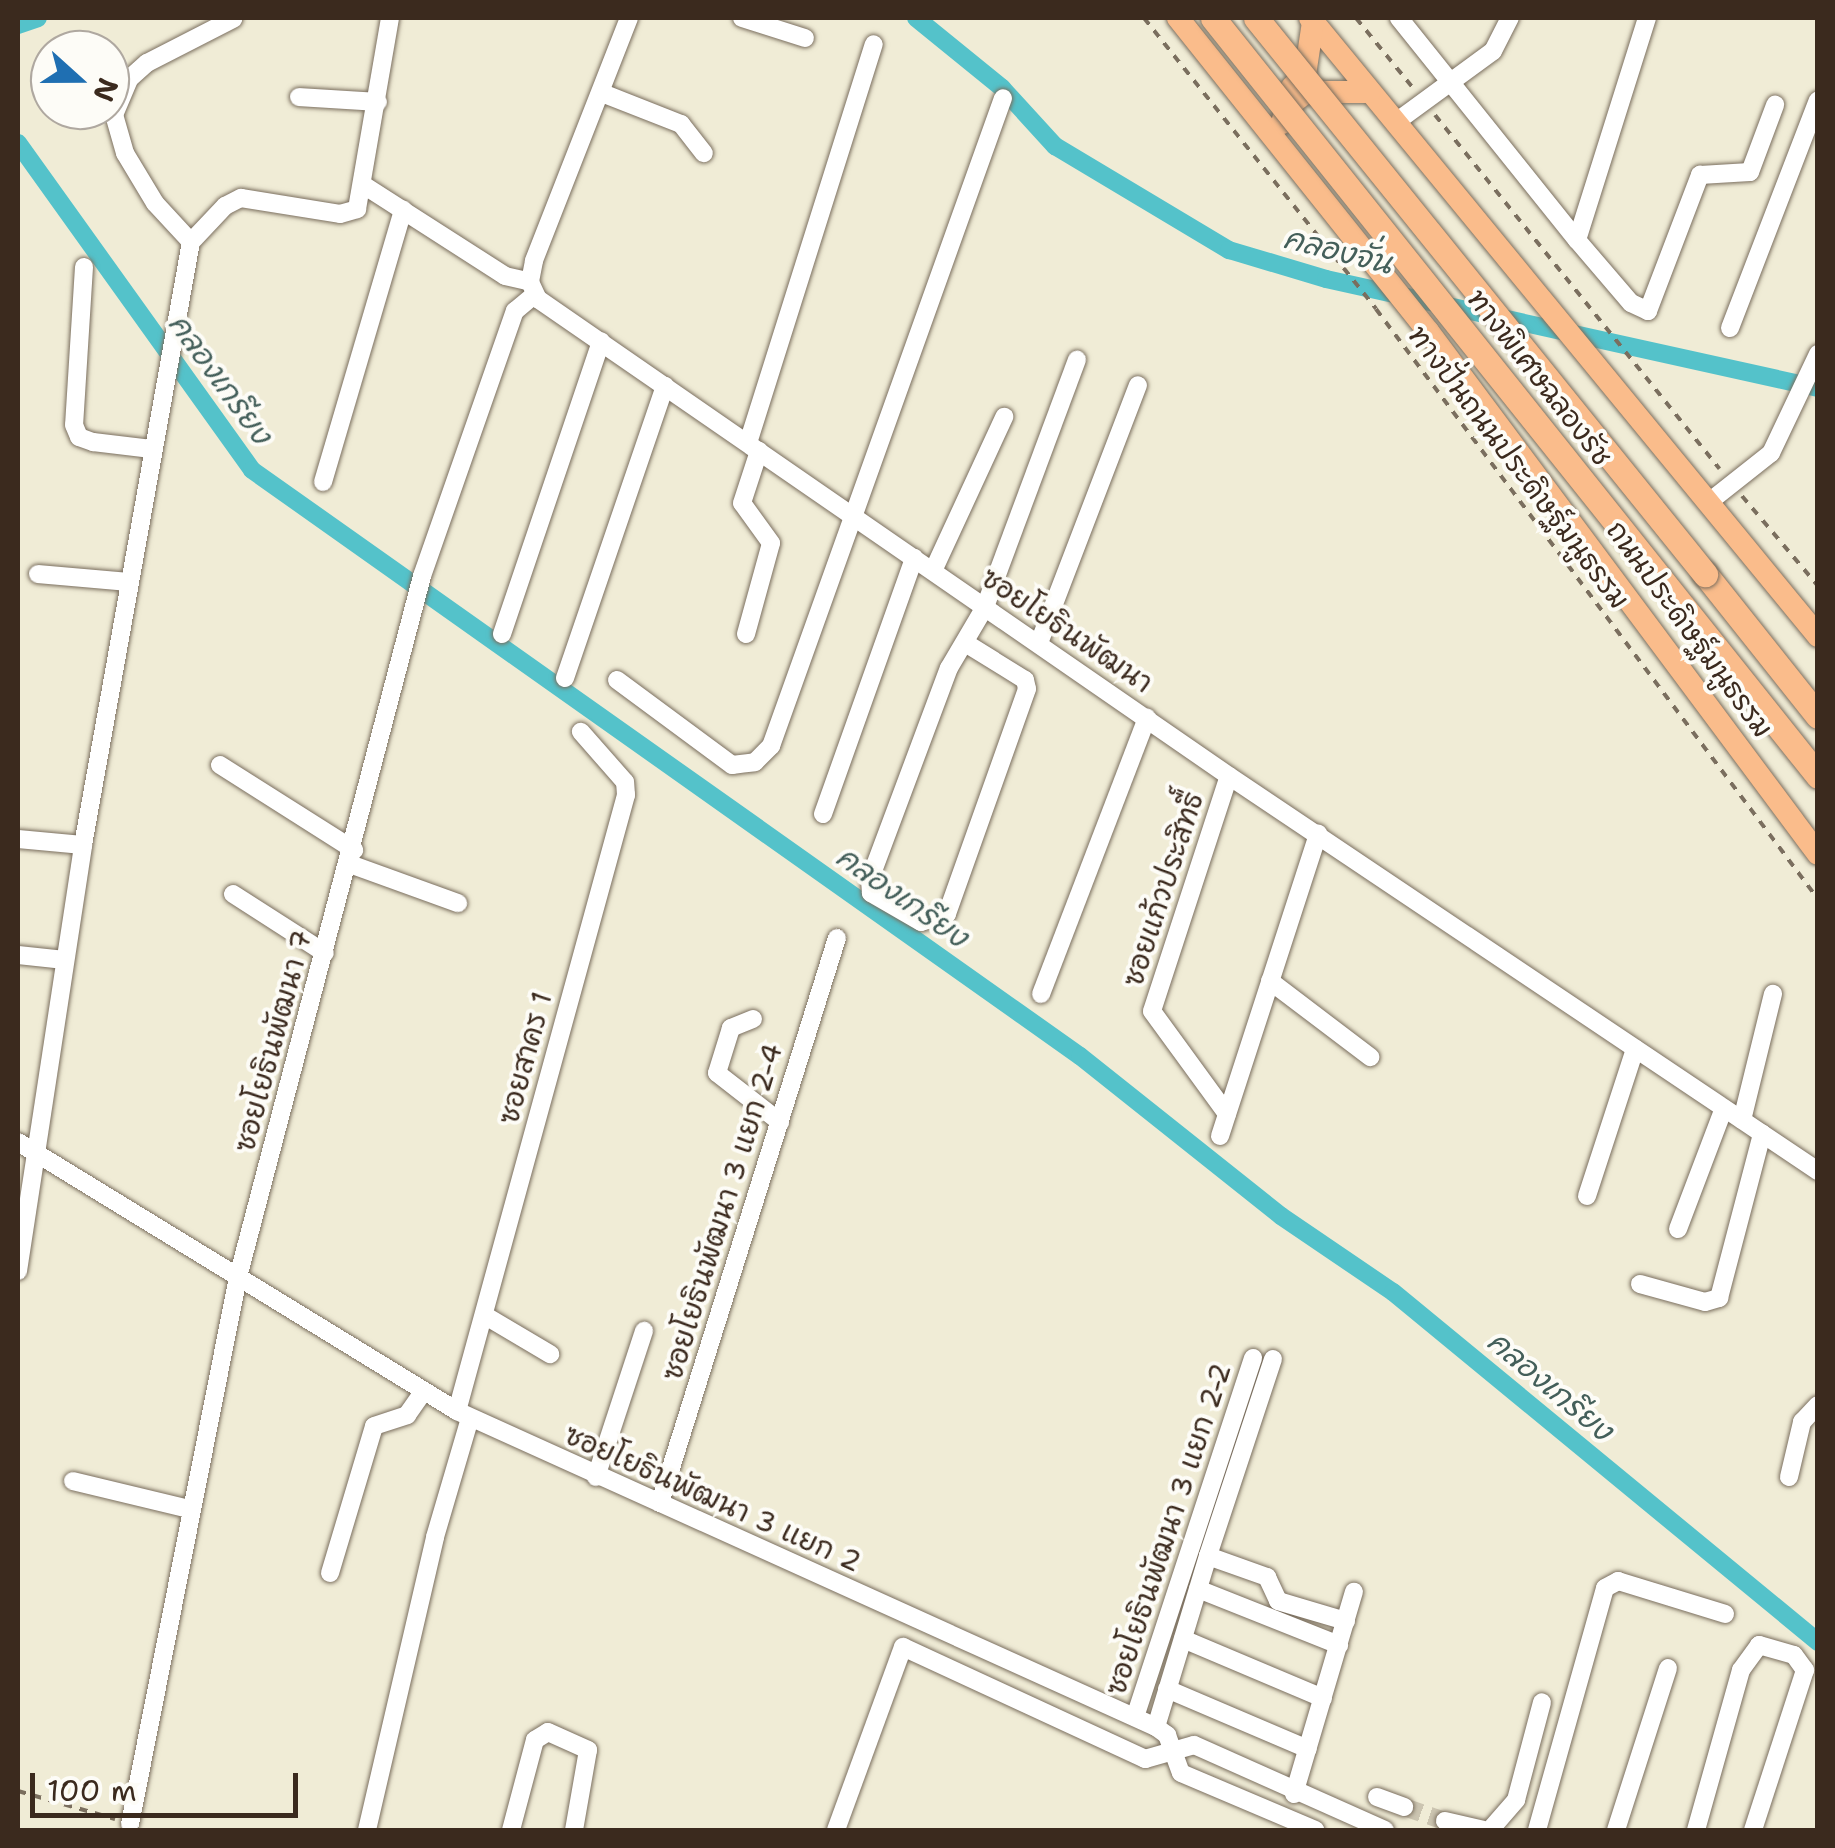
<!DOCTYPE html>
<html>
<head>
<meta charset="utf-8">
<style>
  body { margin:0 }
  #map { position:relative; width:1835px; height:1848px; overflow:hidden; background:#f0ecd6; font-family:"Shantell Sans","Playpen Sans Thai",sans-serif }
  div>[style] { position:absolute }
  .canal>* { height:18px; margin:-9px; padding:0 9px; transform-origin:9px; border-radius:9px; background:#54c2ca }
  .minor-tunnel>* { height:18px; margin-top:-9px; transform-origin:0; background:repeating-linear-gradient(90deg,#ccc5b1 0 18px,transparent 0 27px) }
  .path>* { height:4px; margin-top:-2px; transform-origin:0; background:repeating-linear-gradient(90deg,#7a6e5e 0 8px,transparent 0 16px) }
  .roads { filter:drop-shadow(0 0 2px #7a6e5e) drop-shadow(0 0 2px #7a6e5e) }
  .minor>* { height:18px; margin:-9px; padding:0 9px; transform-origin:9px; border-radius:9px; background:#fff }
  .major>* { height:22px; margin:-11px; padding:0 11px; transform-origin:11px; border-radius:11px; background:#fabc8b }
  .highway>* { height:25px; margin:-12.5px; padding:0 12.5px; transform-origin:12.5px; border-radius:12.5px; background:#fabc8b }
  .bridges { filter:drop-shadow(0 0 2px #7a6e5e) drop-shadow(0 0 2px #7a6e5e) }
  .highway-bridge>* { height:25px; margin:-12.5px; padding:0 12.5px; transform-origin:12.5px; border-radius:12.5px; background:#fabc8b }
  span { translate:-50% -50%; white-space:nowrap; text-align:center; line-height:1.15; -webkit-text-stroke:8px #fdfcf7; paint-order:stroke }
  .street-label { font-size:28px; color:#3b2a1e }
  .water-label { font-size:30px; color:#445f5a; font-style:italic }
  .frame { position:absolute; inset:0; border:20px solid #3b2a1e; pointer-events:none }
  .north { position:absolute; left:30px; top:30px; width:100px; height:100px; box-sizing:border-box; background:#fdfcf7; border:2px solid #afa8a0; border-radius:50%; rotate:111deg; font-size:28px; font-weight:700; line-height:40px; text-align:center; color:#3b2a1e }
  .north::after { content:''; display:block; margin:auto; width:35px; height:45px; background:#1f6fb2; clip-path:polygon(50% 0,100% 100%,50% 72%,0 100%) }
  .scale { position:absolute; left:30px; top:1773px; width:268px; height:45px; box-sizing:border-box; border:5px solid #3b2a1e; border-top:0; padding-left:12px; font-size:30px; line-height:35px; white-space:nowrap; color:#3b2a1e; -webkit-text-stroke:8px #fdfcf7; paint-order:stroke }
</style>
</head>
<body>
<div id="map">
  <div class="canal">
    <i style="left:916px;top:18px;width:111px;rotate:39.1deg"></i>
    <i style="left:1002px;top:88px;width:79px;rotate:47.6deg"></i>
    <i style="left:1055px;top:146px;width:203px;rotate:30.9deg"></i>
    <i style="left:1229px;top:250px;width:101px;rotate:16.6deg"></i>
    <i style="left:1326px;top:279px;width:504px;rotate:12.49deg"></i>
    <i style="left:18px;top:25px;width:21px;rotate:-19deg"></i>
    <i style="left:18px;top:143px;width:402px;rotate:54.4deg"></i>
    <i style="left:252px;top:470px;width:1014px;rotate:35.29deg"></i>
    <i style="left:1080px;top:1056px;width:257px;rotate:38.5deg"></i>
    <i style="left:1281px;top:1216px;width:135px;rotate:34.2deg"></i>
    <i style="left:1393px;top:1292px;width:551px;rotate:39.47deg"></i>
  </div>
  <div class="minor-tunnel">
    <i style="left:1404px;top:1807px;width:43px;rotate:18.9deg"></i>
  </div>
  <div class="path">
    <i style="left:1144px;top:18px;width:372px;rotate:51.4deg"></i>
    <i style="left:1376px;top:309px;width:737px;rotate:53.16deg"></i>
    <i style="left:1356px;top:18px;width:90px;rotate:50.8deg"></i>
    <i style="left:1435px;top:115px;width:454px;rotate:51.2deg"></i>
    <i style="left:1742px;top:496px;width:118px;rotate:49.8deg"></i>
    <i style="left:18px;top:1791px;width:101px;rotate:16.1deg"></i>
  </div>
  <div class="roads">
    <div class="minor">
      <i style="left:629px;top:18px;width:261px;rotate:111.4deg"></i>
      <i style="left:534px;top:261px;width:21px;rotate:101deg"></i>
      <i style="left:530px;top:282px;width:19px;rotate:65deg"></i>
      <i style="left:538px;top:299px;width:840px;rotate:34.62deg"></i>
      <i style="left:1229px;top:776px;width:709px;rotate:33.85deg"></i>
      <i style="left:742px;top:18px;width:66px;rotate:17.6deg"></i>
      <i style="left:1399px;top:18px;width:285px;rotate:51.3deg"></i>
      <i style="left:1577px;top:240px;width:83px;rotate:49.4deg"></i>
      <i style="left:1631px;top:303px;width:19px;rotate:25deg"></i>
      <i style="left:1648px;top:311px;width:146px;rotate:-69.1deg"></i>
      <i style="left:1700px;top:175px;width:50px;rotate:-3.4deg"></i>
      <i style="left:1750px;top:172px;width:72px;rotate:-69.5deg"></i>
      <i style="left:602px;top:93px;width:85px;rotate:21.4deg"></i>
      <i style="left:681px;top:124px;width:37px;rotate:52deg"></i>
      <i style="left:299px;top:97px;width:79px;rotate:3.6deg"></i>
      <i style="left:1396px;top:122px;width:120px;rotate:-36.2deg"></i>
      <i style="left:1493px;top:51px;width:37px;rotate:-63deg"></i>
      <i style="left:365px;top:186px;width:166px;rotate:32.7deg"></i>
      <i style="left:505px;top:276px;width:26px;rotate:13deg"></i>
      <i style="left:1577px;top:240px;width:233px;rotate:-72.5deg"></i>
      <i style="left:191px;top:242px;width:53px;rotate:-132.7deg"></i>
      <i style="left:155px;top:203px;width:58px;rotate:-121deg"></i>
      <i style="left:125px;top:153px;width:40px;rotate:-106deg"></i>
      <i style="left:114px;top:115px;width:39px;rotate:-67deg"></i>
      <i style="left:129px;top:79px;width:24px;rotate:-42deg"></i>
      <i style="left:147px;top:63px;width:97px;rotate:-27.1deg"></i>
      <i style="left:84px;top:267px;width:158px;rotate:93.6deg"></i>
      <i style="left:74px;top:425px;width:13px;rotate:67deg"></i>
      <i style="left:79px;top:437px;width:15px;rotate:20deg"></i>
      <i style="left:93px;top:442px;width:59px;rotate:6.8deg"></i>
      <i style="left:1730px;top:328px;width:244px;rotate:-68.9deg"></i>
      <i style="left:748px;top:443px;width:418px;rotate:-72.5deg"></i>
      <i style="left:323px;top:482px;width:284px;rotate:-73.6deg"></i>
      <i style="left:1709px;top:502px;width:79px;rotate:-38.3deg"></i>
      <i style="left:1771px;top:453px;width:110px;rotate:-64.6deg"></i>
      <i style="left:933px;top:571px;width:170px;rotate:-65.2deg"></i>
      <i style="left:38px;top:574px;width:91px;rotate:5deg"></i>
      <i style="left:502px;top:634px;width:309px;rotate:-71.3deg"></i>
      <i style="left:746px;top:634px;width:94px;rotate:-74.6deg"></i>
      <i style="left:771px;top:543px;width:49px;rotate:-125.9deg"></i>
      <i style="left:742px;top:503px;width:55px;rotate:-71.9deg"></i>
      <i style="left:1039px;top:643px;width:276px;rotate:-69deg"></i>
      <i style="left:967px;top:644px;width:68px;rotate:31.8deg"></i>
      <i style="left:1025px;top:680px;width:9px;rotate:77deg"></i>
      <i style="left:1027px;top:689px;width:239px;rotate:109.6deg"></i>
      <i style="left:947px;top:914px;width:27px;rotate:163deg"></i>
      <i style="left:921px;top:922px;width:58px;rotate:-149.9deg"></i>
      <i style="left:871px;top:893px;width:14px;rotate:-94deg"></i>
      <i style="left:870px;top:879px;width:225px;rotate:-69.5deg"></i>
      <i style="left:949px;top:668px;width:71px;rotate:-59.5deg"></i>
      <i style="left:985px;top:607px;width:264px;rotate:-69.6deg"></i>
      <i style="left:565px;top:678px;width:309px;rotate:-71.1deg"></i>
      <i style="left:617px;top:680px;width:143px;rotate:36.5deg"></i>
      <i style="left:732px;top:765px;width:23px;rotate:-7deg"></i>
      <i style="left:755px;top:762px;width:23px;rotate:-45deg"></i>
      <i style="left:771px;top:746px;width:688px;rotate:-70.3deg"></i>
      <i style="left:220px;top:765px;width:159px;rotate:32.4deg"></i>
      <i style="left:823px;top:814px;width:272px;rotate:-70.4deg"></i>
      <i style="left:18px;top:839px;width:65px;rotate:5.3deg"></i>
      <i style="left:350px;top:864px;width:115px;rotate:19.9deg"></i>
      <i style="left:233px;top:894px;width:109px;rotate:32.7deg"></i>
      <i style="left:18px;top:955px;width:47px;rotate:6.1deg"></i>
      <i style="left:1270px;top:981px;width:126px;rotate:37.2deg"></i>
      <i style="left:1041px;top:994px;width:296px;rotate:-69deg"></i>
      <i style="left:753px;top:1019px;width:24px;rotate:158deg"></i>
      <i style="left:731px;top:1028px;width:47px;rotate:107.3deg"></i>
      <i style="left:717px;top:1073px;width:80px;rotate:37.9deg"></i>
      <i style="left:1227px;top:1114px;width:127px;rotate:-126.1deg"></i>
      <i style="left:1152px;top:1011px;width:247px;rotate:-71.9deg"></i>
      <i style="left:1742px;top:1120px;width:130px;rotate:-76.2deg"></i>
      <i style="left:1220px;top:1136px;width:318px;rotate:-72deg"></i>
      <i style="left:18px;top:1142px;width:515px;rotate:31.5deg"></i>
      <i style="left:457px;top:1411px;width:767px;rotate:24.33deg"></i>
      <i style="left:1156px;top:1727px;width:14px;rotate:36deg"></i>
      <i style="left:1167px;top:1735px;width:40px;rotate:69.8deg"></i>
      <i style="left:1181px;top:1773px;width:146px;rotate:23deg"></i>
      <i style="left:1587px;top:1196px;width:155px;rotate:-71.9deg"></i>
      <i style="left:1678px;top:1229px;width:129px;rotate:-69.2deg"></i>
      <i style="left:18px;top:1271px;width:431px;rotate:-81.3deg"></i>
      <i style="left:83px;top:845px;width:613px;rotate:-79.85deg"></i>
      <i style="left:191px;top:242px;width:50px;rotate:-46.6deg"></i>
      <i style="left:225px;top:206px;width:18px;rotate:-27deg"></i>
      <i style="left:241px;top:198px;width:100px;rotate:9.2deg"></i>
      <i style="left:340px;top:214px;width:18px;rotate:-16deg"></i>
      <i style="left:357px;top:209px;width:194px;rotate:-80.2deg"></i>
      <i style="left:1640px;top:1284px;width:67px;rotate:15.5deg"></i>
      <i style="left:1705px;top:1302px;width:15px;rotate:-16deg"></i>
      <i style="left:1719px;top:1298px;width:170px;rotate:-75.3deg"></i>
      <i style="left:484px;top:1315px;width:77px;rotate:30.6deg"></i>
      <i style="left:1273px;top:1359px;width:207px;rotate:108.3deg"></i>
      <i style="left:1208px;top:1556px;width:63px;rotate:19.6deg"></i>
      <i style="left:1267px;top:1577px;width:26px;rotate:65deg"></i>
      <i style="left:1278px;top:1601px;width:71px;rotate:16.4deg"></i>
      <i style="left:457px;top:1411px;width:639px;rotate:-74.66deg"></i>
      <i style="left:626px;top:795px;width:13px;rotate:-94deg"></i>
      <i style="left:625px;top:782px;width:67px;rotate:-131.3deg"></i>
      <i style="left:596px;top:1477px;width:154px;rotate:-71.8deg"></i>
      <i style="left:1789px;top:1477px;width:57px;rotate:-76.7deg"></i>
      <i style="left:1802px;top:1422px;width:23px;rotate:-47deg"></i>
      <i style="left:73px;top:1481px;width:119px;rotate:13.6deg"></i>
      <i style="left:660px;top:1503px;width:592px;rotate:-72.61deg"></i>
      <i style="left:330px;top:1573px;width:153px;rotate:-73.3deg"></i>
      <i style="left:374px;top:1426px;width:35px;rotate:-18deg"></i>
      <i style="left:407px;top:1415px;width:29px;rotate:-55deg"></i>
      <i style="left:1198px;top:1589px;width:152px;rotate:21.7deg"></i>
      <i style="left:1183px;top:1639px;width:152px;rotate:22.9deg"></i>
      <i style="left:1167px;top:1689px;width:153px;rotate:23.1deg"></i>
      <i style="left:1135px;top:1717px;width:378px;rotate:-71.8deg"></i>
      <i style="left:1156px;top:1727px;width:179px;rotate:-73.1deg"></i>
      <i style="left:1294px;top:1794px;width:211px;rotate:-73.5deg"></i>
      <i style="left:1377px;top:1797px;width:29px;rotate:20deg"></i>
      <i style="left:1445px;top:1821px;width:39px;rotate:13deg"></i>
      <i style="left:130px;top:1824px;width:558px;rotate:-78.83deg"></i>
      <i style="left:238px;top:1277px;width:725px;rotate:-75.29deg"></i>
      <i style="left:422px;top:576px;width:281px;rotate:-70.7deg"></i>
      <i style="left:515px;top:311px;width:26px;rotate:-40deg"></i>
      <i style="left:367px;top:1830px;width:301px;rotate:-76.9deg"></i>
      <i style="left:435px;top:1537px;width:124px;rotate:-73.6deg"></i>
      <i style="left:511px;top:1830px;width:93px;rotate:-75.1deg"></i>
      <i style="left:535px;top:1740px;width:15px;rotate:-32deg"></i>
      <i style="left:548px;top:1732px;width:44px;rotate:24.2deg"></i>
      <i style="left:588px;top:1750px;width:81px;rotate:99.9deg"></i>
      <i style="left:836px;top:1830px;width:195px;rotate:-69.9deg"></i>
      <i style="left:903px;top:1647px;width:267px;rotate:24.8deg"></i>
      <i style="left:1145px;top:1759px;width:51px;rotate:-15.9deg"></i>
      <i style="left:1194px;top:1745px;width:209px;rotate:24deg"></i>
      <i style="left:1490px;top:1830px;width:40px;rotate:-49deg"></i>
      <i style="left:1516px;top:1800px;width:101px;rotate:-75.1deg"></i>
      <i style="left:1537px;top:1830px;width:251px;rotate:-74.3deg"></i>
      <i style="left:1605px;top:1588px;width:15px;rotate:-28deg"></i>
      <i style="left:1618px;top:1581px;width:112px;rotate:17.1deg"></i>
      <i style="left:1616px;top:1830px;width:170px;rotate:-72.2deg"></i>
      <i style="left:1696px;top:1830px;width:166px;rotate:-74.3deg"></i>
      <i style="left:1741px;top:1670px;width:31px;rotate:-54deg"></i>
      <i style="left:1759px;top:1645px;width:36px;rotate:16deg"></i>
      <i style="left:1794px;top:1655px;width:19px;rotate:54deg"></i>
      <i style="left:1805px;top:1670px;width:168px;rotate:108deg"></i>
    </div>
    <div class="major">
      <i style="left:1178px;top:18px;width:401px;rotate:51.4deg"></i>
      <i style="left:1428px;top:331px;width:652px;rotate:53.29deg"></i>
      <i style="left:1310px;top:18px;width:800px;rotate:50.58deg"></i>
      <i style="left:1292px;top:87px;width:18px;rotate:-43deg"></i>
      <i style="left:1305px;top:75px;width:54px;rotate:-81.4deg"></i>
      <i style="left:1282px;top:123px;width:17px;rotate:-73deg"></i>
      <i style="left:1287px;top:107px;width:24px;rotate:-38deg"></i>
      <i style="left:1306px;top:92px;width:64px"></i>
    </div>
    <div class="highway">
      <i style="left:1705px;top:574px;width:181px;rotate:51.5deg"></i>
    </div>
  </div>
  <div class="bridges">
    <div class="highway-bridge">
      <i style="left:1213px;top:18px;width:970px;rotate:51.4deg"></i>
      <i style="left:1256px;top:18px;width:715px;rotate:51.08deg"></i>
    </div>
  </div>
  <div class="street-label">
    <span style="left:1540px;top:377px;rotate:52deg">ทางพิเศษฉลองรัช</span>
    <span style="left:1519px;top:467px;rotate:53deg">ทางปั่นถนนประดิษฐ์มนูธรรม</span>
    <span style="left:1690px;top:629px;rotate:54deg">ถนนประดิษฐ์มนูธรรม</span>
    <span style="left:1067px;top:630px;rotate:34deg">ซอยโยธินพัฒนา</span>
    <span style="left:1163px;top:889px;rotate:-72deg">ซอยแก้วประสิทธื์</span>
    <span style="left:273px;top:1041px;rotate:-75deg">ซอยโยธินพัฒนา 7</span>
    <span style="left:525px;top:1058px;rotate:-75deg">ซอยสาคร 1</span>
    <span style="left:722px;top:1212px;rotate:-73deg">ซอยโยธินพัฒนา 3 แยก 2-4</span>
    <span style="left:713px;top:1498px;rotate:24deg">ซอยโยธินพัฒนา 3 แยก 2</span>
    <span style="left:1168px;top:1529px;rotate:-72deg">ซอยโยธินพัฒนา 3 แยก 2-2</span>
  </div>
  <div class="water-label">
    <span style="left:1338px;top:251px;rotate:14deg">คลองจั่น</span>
    <span style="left:220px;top:379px;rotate:54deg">คลองเกรียง</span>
    <span style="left:902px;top:897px;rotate:35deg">คลองเกรียง</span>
    <span style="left:1550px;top:1386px;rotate:40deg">คลองเกรียง</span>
  </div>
  <div class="frame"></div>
  <div class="north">N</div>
  <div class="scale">100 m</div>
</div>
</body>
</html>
